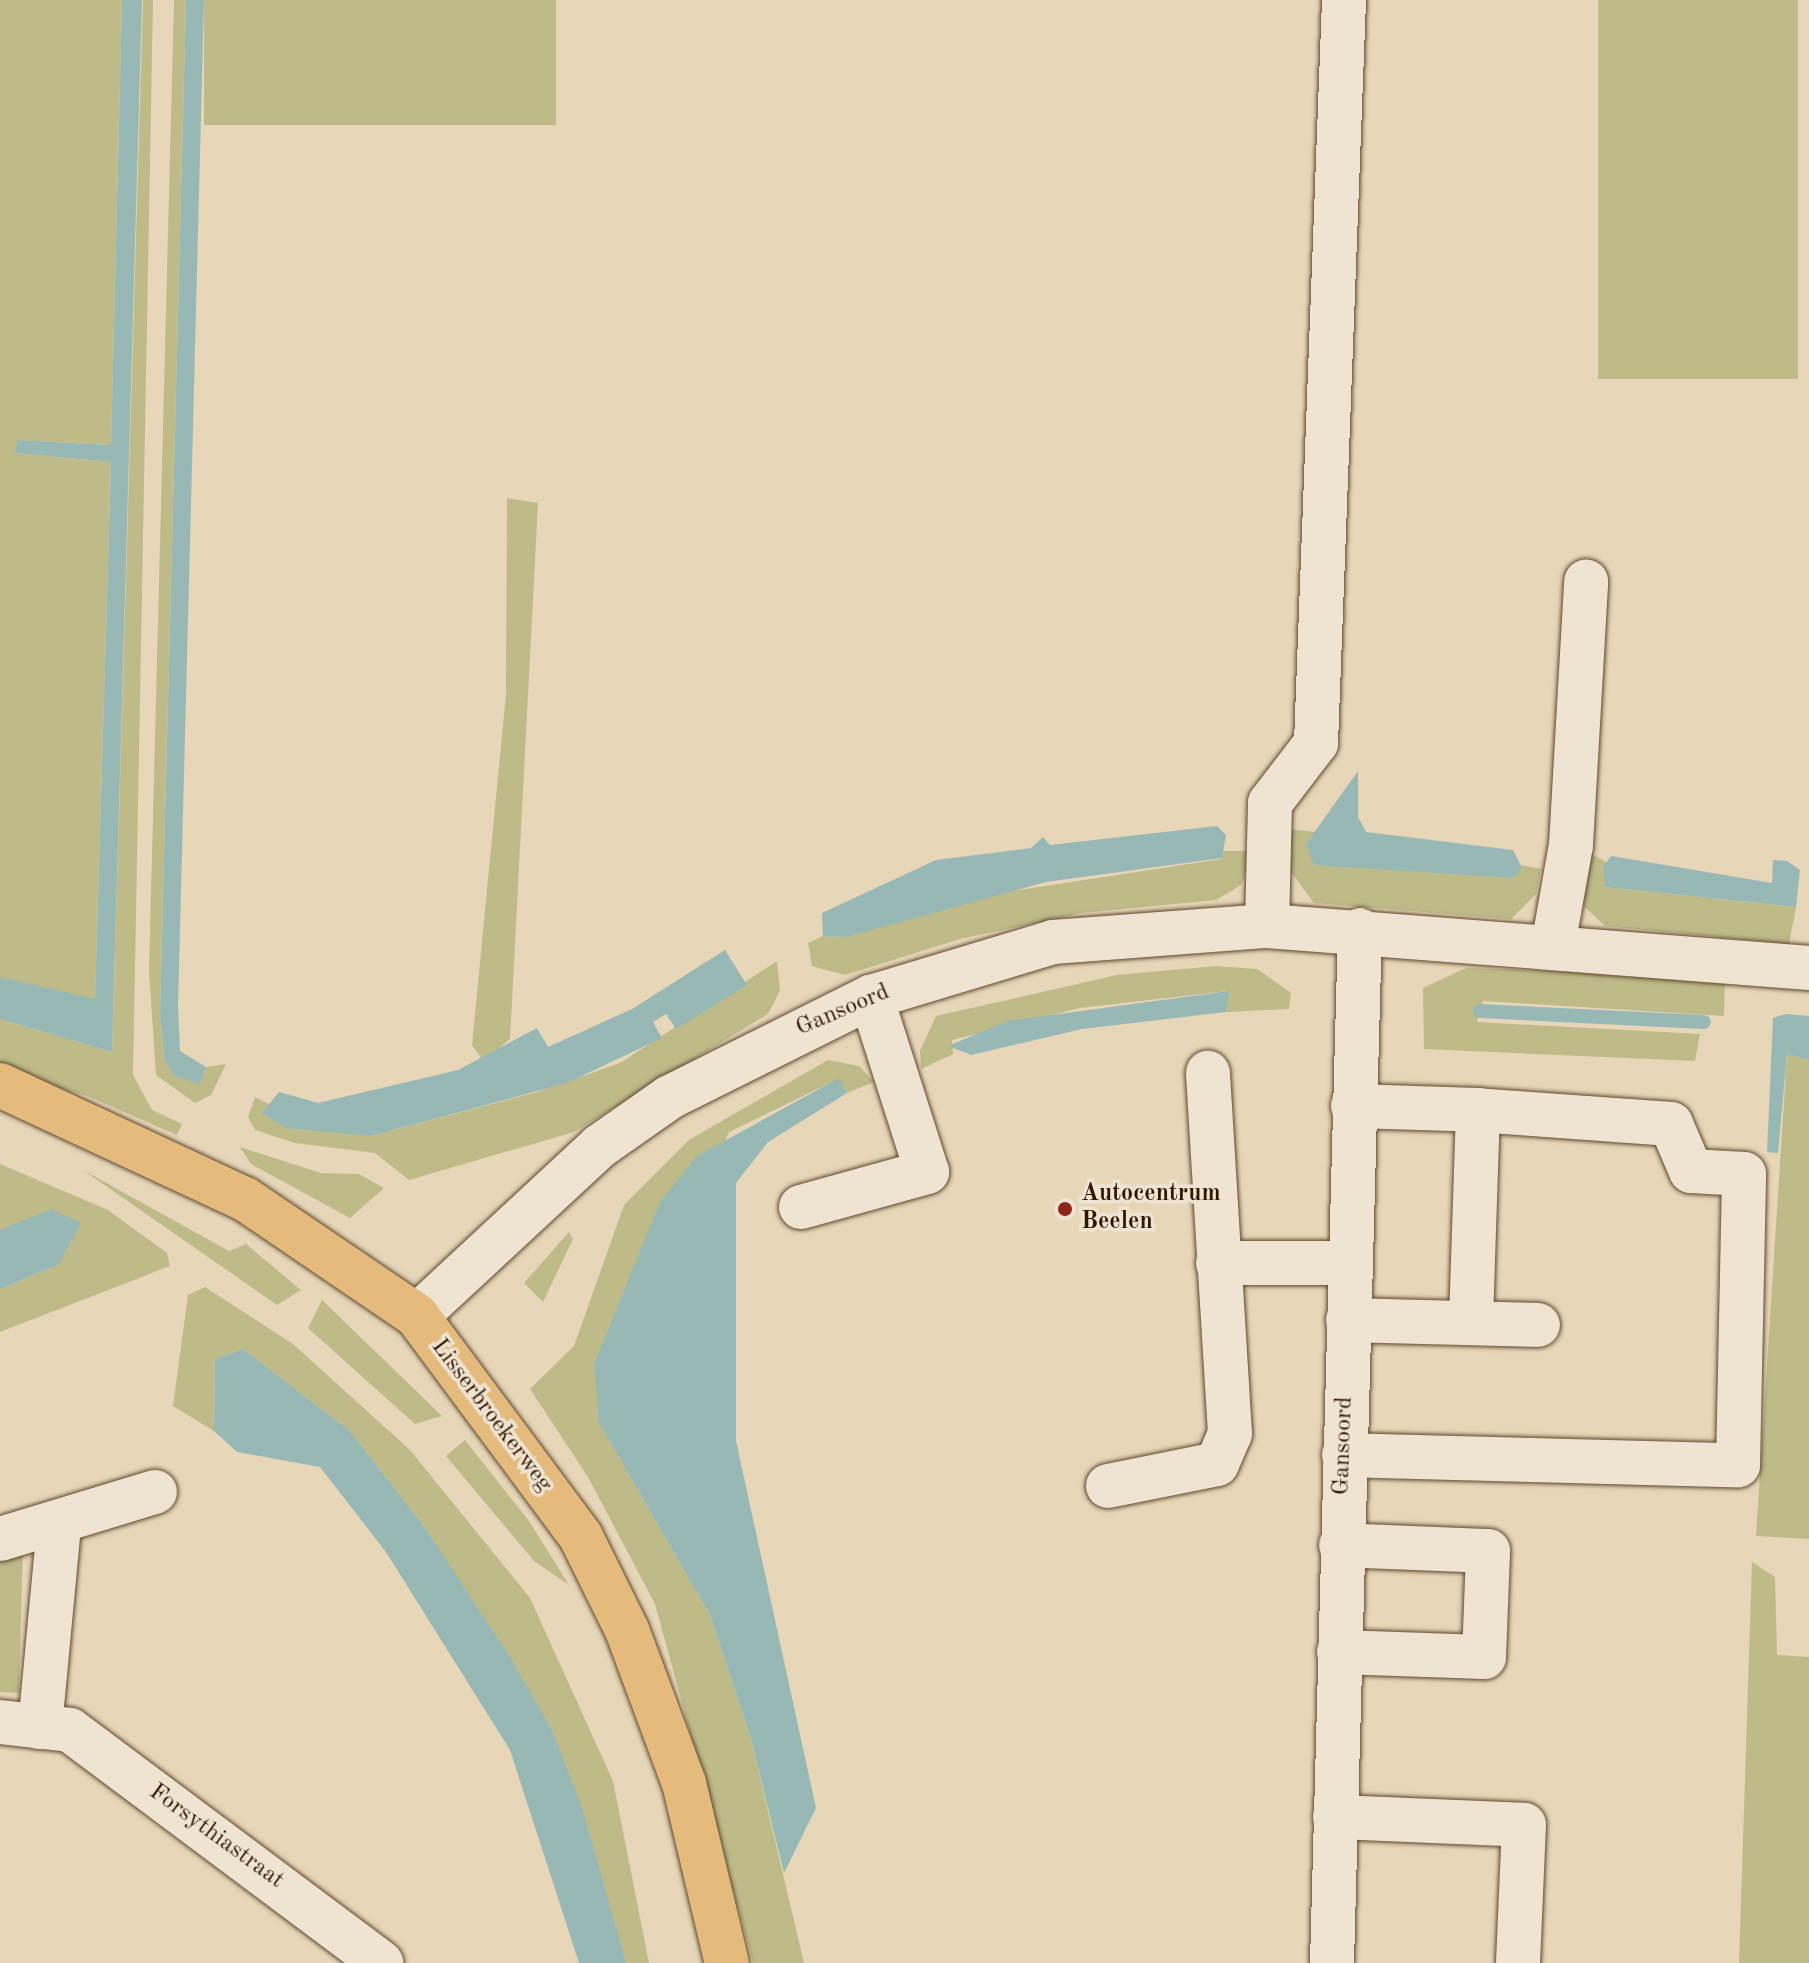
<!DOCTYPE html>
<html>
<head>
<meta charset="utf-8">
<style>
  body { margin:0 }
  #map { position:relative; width:1809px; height:1963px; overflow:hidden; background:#e7d6b8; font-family:"Old Standard TT",serif }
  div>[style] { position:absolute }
  .green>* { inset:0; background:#bebb89; transform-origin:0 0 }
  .water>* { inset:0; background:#98b8b5 }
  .stream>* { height:14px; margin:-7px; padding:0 7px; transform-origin:7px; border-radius:7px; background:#98b8b5 }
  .roads { filter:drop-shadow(0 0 2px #5e482e) drop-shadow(0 0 2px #5e482e) }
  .minor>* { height:44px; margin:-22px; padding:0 22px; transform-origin:22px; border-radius:22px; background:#efe4d1 }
  .major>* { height:44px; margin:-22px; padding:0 22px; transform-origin:22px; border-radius:22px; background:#e4bb7c }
  .dots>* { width:22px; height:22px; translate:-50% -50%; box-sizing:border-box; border:4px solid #efe4d1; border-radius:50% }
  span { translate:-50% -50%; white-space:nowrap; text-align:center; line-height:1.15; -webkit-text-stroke:7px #efe4d1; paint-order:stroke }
  .street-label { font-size:24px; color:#301800 }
  .poi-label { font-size:24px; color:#301800; font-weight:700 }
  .left { translate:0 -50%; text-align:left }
</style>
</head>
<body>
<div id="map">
  <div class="green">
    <i style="clip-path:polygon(0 0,122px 0,111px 445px,17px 440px,16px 453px,111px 462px,95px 1000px,0 977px)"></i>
    <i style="clip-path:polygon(143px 0,153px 0,133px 1075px,152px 1110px,182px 1124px,177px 1135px,87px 1096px,0 1072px,0 1019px,112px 1052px)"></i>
    <i style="clip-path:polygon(174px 0,186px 0,160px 1013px,164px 1057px,200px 1084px,206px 1067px,226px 1064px,211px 1095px,195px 1103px,156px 1075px,149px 971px)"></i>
    <i style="left:204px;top:0;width:352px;height:125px"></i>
    <i style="left:1598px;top:0;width:200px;height:379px"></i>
    <i style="clip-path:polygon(507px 498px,538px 503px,510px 1039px,483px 1061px,472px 1045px,506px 694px)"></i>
    <i style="clip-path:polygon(1288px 829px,1316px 832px,1306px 844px,1513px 878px,1521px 865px,1541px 869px,1536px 894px,1511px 919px,1314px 903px,1283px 861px)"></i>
    <i style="clip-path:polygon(1583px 849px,1606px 862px,1605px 887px,1796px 907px,1789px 944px,1605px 926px,1575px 898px)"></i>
    <i style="clip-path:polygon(1223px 851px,1253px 851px,1241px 885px,1216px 900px,1082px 913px,960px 939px,845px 975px,812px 966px,808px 943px,823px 936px,846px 937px,973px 897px,1221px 859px)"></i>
    <i style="clip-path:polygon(777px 961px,780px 991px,768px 1014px,574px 1132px,409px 1180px,375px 1153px,295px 1143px,255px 1130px,248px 1117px,255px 1097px,269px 1104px,263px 1112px,371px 1136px,537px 1092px,620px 1063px)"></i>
    <i style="clip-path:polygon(1216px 966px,1257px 969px,1291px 993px,1289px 1009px,1226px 1012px,1228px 991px,1080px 1008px,952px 1040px,953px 1054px,921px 1069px,920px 1051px,936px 1016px,1117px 975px)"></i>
    <i style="clip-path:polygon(1466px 968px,1725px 977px,1724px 1016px,1483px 1001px,1477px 1022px,1700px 1034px,1695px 1061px,1424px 1049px,1423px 988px)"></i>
    <i style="clip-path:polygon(1787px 1054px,1809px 1060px,1809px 1539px,1756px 1536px)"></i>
    <i style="clip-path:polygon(828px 1060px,859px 1066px,874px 1082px,847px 1093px,838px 1079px,729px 1132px,599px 1423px,710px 1615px,751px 1739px,804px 1963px,753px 1963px,655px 1604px,588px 1477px,530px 1389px,574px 1346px,624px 1205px,689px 1140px)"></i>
    <i style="clip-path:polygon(240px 1147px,321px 1173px,359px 1174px,384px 1188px,350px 1218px,251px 1164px)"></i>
    <i style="clip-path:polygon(0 1164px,108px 1210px,167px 1253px,170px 1266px,0 1332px,0 1289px,58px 1265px,0 1230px)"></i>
    <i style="clip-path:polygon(83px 1170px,229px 1251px,246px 1244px,301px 1290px,277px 1305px)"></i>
    <i style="clip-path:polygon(569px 1232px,573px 1239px,543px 1302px,524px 1283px)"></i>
    <i style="clip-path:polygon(205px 1287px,293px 1344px,410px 1450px,530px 1598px,613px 1781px,649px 1963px,626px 1963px,552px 1730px,423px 1525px,349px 1430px,243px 1349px,215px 1359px,214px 1431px,173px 1406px,188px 1295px)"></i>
    <i style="clip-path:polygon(322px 1300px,442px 1416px,415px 1424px,308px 1328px)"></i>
    <i style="clip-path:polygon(465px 1440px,529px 1521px,569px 1585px,534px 1561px,446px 1456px)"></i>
    <i style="clip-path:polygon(23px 1546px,19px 1693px,0 1692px,0 1554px)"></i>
    <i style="clip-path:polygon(1752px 1562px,1775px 1577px,1777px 1655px,1809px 1657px,1809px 1963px,1739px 1963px)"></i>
  </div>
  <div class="water">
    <i style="clip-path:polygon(122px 0,142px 0,112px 1052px,0 1019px,0 977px,95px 999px,111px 462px,15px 453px,17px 440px,111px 445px)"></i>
    <i style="clip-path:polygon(186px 0,204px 0,178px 1007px,180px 1051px,206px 1067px,200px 1084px,174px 1076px,164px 1057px,160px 1013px)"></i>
    <i style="clip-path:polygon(1358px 771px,1358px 817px,1366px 832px,1513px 850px,1522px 868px,1513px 878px,1314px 865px,1306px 844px)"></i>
    <i style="clip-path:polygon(1217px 826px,1226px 835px,1222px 858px,1046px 882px,846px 937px,823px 936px,822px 913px,936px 860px,1031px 848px,1043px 837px,1050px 845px)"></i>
    <i style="clip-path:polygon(1611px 856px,1772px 883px,1773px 860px,1787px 861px,1800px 870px,1796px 907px,1605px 887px,1603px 867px)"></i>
    <i style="clip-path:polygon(725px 950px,747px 985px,676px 1029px,666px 1014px,653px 1022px,662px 1038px,567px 1083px,371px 1136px,286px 1128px,262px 1113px,279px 1092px,318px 1103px,458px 1070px,537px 1028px,548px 1047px,632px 1009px)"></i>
    <i style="clip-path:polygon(1229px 991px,1226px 1012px,1082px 1029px,971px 1055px,948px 1046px,1007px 1021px)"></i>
    <i style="clip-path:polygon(1786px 1014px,1809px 1016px,1809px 1060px,1787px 1054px,1778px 1153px,1767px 1152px,1773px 1018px)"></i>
    <i style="clip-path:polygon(839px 1078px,847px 1093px,768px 1142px,736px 1183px,736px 1441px,816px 1808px,784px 1873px,751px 1739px,710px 1615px,599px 1423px,594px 1364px,660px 1202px,697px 1156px)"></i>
    <i style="clip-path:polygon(51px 1209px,81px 1223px,58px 1265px,0 1289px,0 1230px)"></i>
    <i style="clip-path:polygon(243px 1349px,349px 1430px,423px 1525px,509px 1655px,552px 1730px,582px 1808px,626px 1963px,579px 1963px,510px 1750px,386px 1552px,320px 1467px,237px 1452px,214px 1431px,215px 1359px)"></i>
  </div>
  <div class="stream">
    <i style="left:1480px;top:1011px;width:224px;rotate:2.8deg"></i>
  </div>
  <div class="roads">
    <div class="minor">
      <i style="left:1267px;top:926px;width:123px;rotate:-88.6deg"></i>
      <i style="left:1270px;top:803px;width:76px;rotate:-52.5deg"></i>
      <i style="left:1316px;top:743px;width:744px;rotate:-87.84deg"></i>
      <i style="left:1553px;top:946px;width:103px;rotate:-79.9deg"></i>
      <i style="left:1571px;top:845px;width:264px;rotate:-86.7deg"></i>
      <i style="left:1353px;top:1106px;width:125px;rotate:1.8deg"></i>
      <i style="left:1478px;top:1110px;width:213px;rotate:91.9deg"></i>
      <i style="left:801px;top:1207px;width:131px;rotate:-15.5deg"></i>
      <i style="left:927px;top:1172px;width:184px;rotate:-107.7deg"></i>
      <i style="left:1218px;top:1263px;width:131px"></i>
      <i style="left:417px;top:1316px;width:250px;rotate:-42.9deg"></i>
      <i style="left:600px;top:1146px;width:85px;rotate:-35deg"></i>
      <i style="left:670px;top:1097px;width:225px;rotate:-26.5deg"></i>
      <i style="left:871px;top:997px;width:190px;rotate:-16.8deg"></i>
      <i style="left:1053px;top:942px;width:215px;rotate:-4.3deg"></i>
      <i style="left:1267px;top:926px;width:544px;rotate:4.43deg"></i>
      <i style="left:1348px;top:1320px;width:190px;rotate:1.5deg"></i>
      <i style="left:1344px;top:1455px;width:394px;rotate:1.5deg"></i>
      <i style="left:1738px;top:1465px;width:291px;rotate:-88.8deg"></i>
      <i style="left:1744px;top:1174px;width:53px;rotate:-176.8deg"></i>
      <i style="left:1691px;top:1171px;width:51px;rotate:-113.1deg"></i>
      <i style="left:1671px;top:1124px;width:194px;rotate:-175.9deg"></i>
      <i style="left:1108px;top:1486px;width:111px;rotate:-11.4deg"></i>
      <i style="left:1217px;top:1464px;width:33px;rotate:-67deg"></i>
      <i style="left:1230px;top:1434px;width:362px;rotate:-93.5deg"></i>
      <i style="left:0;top:1539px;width:162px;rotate:-16.9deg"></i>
      <i style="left:1339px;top:1652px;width:145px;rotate:2deg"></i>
      <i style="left:1484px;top:1657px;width:106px;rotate:-87.8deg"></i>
      <i style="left:1488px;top:1551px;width:147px;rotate:-177.7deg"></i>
      <i style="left:0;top:1722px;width:70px;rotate:6.5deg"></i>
      <i style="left:70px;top:1730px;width:389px;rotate:36.8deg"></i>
      <i style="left:40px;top:1727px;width:203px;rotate:-84.6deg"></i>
      <i style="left:1335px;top:1817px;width:189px;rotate:2.4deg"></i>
      <i style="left:1524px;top:1825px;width:138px;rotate:92.5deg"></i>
      <i style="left:1332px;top:1963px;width:1033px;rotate:-88.45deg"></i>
    </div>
    <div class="major">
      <i style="left:0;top:1085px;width:270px;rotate:25deg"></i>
      <i style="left:245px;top:1199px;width:208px;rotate:34.2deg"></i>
      <i style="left:417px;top:1316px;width:275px;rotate:53.4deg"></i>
      <i style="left:581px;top:1537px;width:104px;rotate:63.7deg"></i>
      <i style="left:627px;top:1630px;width:163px;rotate:69.6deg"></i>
      <i style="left:684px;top:1783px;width:185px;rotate:76.6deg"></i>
    </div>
  </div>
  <div class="dots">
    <i style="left:1065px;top:1209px;background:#8f2418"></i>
  </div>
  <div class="street-label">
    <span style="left:843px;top:1011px;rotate:-23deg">Gansoord</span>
    <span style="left:491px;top:1416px;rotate:53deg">Lisserbroekerweg</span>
    <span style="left:1344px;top:1446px;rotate:-88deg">Gansoord</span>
    <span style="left:216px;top:1837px;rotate:36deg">Forsythiastraat</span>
  </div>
  <div class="poi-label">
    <span class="left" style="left:1081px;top:1209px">Autocentrum<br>Beelen</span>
  </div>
</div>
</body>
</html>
